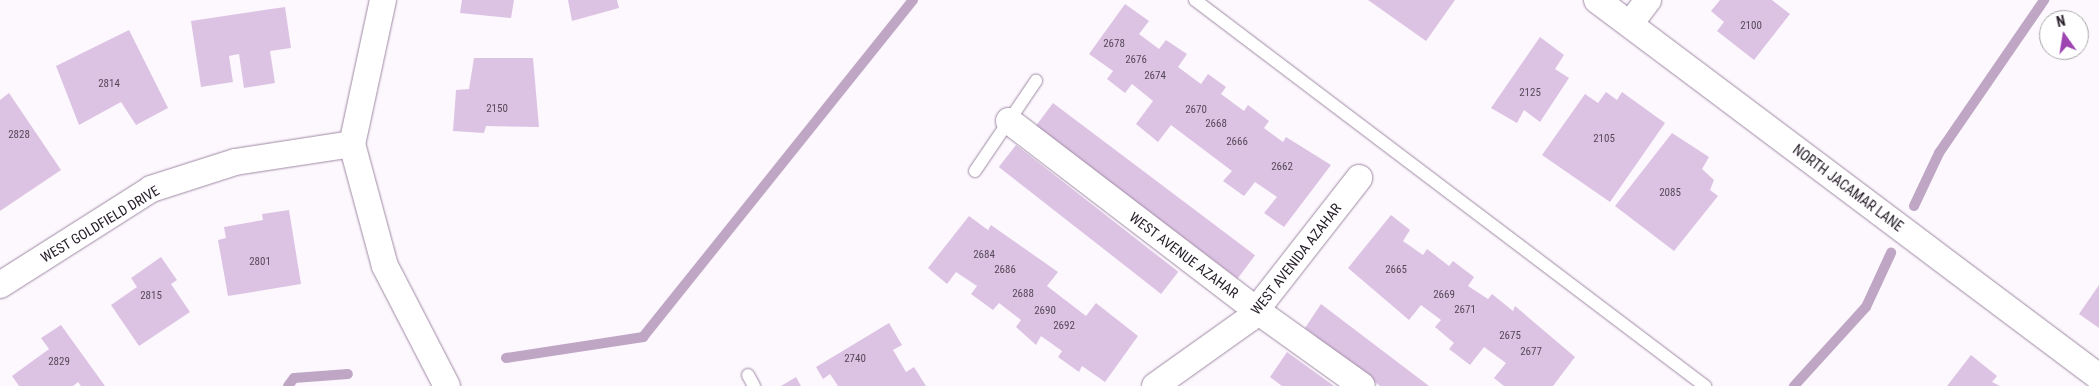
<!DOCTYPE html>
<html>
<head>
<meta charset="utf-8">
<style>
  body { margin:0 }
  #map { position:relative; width:2099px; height:386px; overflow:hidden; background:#fdf8fe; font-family:"Roboto Condensed",sans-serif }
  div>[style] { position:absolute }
  .stream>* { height:10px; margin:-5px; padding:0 5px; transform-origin:5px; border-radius:5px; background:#bfa6c5 }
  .building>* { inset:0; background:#ddc3e3; transform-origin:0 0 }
  .roads { filter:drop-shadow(0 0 1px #9f89a4) drop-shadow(0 0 1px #9f89a4) }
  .lane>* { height:12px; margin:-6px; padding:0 6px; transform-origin:6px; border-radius:6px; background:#fff }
  .street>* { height:26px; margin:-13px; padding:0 13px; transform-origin:13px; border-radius:13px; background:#fff }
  span { translate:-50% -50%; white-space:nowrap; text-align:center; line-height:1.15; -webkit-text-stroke:4px #fff; paint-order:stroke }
  .number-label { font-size:11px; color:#564959 }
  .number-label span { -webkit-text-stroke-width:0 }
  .street-label { font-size:14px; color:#29202b }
  .north { position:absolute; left:2039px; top:10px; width:50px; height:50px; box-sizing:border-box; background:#fff; border:1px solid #a9a6aa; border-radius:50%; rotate:347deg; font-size:14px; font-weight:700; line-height:20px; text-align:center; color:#29202b }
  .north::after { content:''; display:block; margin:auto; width:18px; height:22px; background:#9e45b2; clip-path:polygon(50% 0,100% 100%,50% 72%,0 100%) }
</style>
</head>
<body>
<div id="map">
  <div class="stream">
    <i style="left:1914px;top:206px;width:59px;rotate:-64.7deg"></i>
    <i style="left:1939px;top:153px;width:186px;rotate:-55.5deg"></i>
    <i style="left:506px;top:358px;width:139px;rotate:-8.7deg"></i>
    <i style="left:643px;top:337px;width:432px;rotate:-51.3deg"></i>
    <i style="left:288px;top:386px;width:10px;rotate:-53deg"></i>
    <i style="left:294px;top:378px;width:54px;rotate:-4.2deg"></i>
    <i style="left:1794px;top:386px;width:107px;rotate:-47.7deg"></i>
    <i style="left:1866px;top:307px;width:60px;rotate:-65.2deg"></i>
  </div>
  <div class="building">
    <i style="clip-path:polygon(462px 0,514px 0,511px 18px,460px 13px)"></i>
    <i style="clip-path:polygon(568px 0,617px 0,619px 8px,572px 21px)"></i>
    <i style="clip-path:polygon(1368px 0,1455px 0,1426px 41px)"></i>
    <i style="clip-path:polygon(1720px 0,1772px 0,1790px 14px,1754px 60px,1717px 31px,1724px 22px,1711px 11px)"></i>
    <i style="clip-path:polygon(1125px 4px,1149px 21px,1139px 34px,1159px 49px,1166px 40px,1187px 54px,1178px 67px,1201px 84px,1208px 74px,1226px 87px,1221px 94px,1244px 111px,1248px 105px,1269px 121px,1264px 128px,1283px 142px,1286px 137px,1331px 165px,1284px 227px,1264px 213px,1277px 197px,1255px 182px,1244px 196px,1223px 181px,1232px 171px,1171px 125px,1158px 142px,1136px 124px,1153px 101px,1132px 84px,1125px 93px,1107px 79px,1113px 71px,1089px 54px)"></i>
    <i style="clip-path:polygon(285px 7px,291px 48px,270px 51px,275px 83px,244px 88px,239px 54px,229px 56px,233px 82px,201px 87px,191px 21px)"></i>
    <i style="clip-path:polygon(129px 30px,168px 108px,136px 125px,121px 102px,79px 125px,56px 66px)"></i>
    <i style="clip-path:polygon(1540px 37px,1564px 55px,1555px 69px,1569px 78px,1540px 122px,1524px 110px,1517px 123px,1491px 108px)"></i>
    <i style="clip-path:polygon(474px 58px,533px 58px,539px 127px,486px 126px,484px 133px,453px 131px,456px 90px,469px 89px)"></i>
    <i style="clip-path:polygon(1606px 92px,1617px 100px,1622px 92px,1665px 123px,1610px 202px,1542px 155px,1585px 94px,1598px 103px)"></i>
    <i style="clip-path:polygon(9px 93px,61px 170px,0 211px,0 100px)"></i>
    <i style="left:1053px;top:103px;width:253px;height:29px;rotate:37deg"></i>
    <i style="clip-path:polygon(1672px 133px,1709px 157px,1702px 169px,1714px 180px,1710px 190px,1718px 196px,1674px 251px,1615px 206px)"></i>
    <i style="left:1016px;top:145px;width:206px;height:28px;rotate:38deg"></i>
    <i style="clip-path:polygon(289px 210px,301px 284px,228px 296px,218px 240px,226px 238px,224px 227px,263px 220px,262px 214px)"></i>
    <i style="clip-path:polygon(1391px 215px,1410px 230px,1403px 241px,1423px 255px,1427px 249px,1449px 266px,1453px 261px,1474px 277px,1468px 286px,1488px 299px,1492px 294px,1513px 311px,1515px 306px,1575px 357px,1553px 386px,1504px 386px,1494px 378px,1506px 363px,1484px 347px,1470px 365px,1449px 349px,1454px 343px,1435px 327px,1441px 320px,1421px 305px,1409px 320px,1348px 268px)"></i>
    <i style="clip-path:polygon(969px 216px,988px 230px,991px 225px,1058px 272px,1047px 286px,1086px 316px,1096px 303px,1138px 336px,1105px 382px,1082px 366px,1079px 372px,1058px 357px,1062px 351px,1041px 336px,1036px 345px,1016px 327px,1021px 320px,999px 303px,993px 310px,971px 294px,977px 286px,956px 272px,947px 284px,928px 268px)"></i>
    <i style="clip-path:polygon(161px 257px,177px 280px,171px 284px,190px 312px,139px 346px,111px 305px,137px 287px,131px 278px)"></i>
    <i style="clip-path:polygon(2099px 285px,2099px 328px,2079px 314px)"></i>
    <i style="clip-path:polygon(1321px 304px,1429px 386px,1380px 386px,1305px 328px)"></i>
    <i style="clip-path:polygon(889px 323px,902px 345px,893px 350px,906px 372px,914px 367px,926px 386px,838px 386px,830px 374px,823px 379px,816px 367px)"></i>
    <i style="clip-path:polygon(61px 325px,105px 386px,81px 386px,78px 382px,73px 386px,19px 386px,12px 376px,49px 349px,41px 338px)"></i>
    <i style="clip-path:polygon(1287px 352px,1334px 386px,1282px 386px,1270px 377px)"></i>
    <i style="clip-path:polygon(1971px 355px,1997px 376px,1992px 382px,2000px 386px,1947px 386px)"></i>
    <i style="clip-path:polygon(796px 377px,801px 386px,781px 386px)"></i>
  </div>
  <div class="roads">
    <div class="lane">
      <i style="left:1195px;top:0;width:640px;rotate:37.12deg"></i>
      <i style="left:975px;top:171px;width:109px;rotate:-55.9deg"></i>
      <i style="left:748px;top:375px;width:13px;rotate:61deg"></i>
    </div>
    <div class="street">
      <i style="left:383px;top:0;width:147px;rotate:102.1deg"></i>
      <i style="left:352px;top:144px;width:126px;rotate:74.9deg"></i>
      <i style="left:385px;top:266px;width:135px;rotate:62.7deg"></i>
      <i style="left:1597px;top:0;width:628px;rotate:36.91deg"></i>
      <i style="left:1630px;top:24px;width:30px;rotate:-53deg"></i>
      <i style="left:1009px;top:121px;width:311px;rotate:37.4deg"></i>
      <i style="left:1256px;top:310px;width:130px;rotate:35.6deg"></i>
      <i style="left:0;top:285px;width:179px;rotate:-32.4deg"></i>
      <i style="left:151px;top:189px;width:88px;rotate:-17.8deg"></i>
      <i style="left:235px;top:162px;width:118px;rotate:-8.7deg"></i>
      <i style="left:1155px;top:386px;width:115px;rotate:-35.5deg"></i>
      <i style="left:1249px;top:319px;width:179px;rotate:-52deg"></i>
    </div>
  </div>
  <div class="number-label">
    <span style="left:1751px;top:26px">2100</span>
    <span style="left:1114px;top:44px">2678</span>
    <span style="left:1136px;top:60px">2676</span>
    <span style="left:1155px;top:76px">2674</span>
    <span style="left:109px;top:84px">2814</span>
    <span style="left:1530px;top:93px">2125</span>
    <span style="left:497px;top:109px">2150</span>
    <span style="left:1196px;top:110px">2670</span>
    <span style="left:1216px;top:124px">2668</span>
    <span style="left:19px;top:135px">2828</span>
    <span style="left:1604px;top:139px">2105</span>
    <span style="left:1237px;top:142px">2666</span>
    <span style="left:1282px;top:167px">2662</span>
    <span style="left:1670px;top:193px">2085</span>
    <span style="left:984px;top:255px">2684</span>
    <span style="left:260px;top:262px">2801</span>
    <span style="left:1005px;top:270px">2686</span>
    <span style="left:1396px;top:270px">2665</span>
    <span style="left:1023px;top:294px">2688</span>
    <span style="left:1444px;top:295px">2669</span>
    <span style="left:151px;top:296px">2815</span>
    <span style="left:1465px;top:310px">2671</span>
    <span style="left:1045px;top:311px">2690</span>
    <span style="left:1064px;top:326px">2692</span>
    <span style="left:1510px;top:336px">2675</span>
    <span style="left:1531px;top:352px">2677</span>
    <span style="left:855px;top:359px">2740</span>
    <span style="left:59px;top:362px">2829</span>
  </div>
  <div class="street-label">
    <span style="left:1848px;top:188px;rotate:37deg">NORTH JACAMAR LANE</span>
    <span style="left:100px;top:224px;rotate:-31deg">WEST GOLDFIELD DRIVE</span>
    <span style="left:1184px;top:255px;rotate:37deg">WEST AVENUE AZAHAR</span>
    <span style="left:1296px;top:259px;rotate:-52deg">WEST AVENIDA AZAHAR</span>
  </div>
  <div class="north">N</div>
</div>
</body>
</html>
